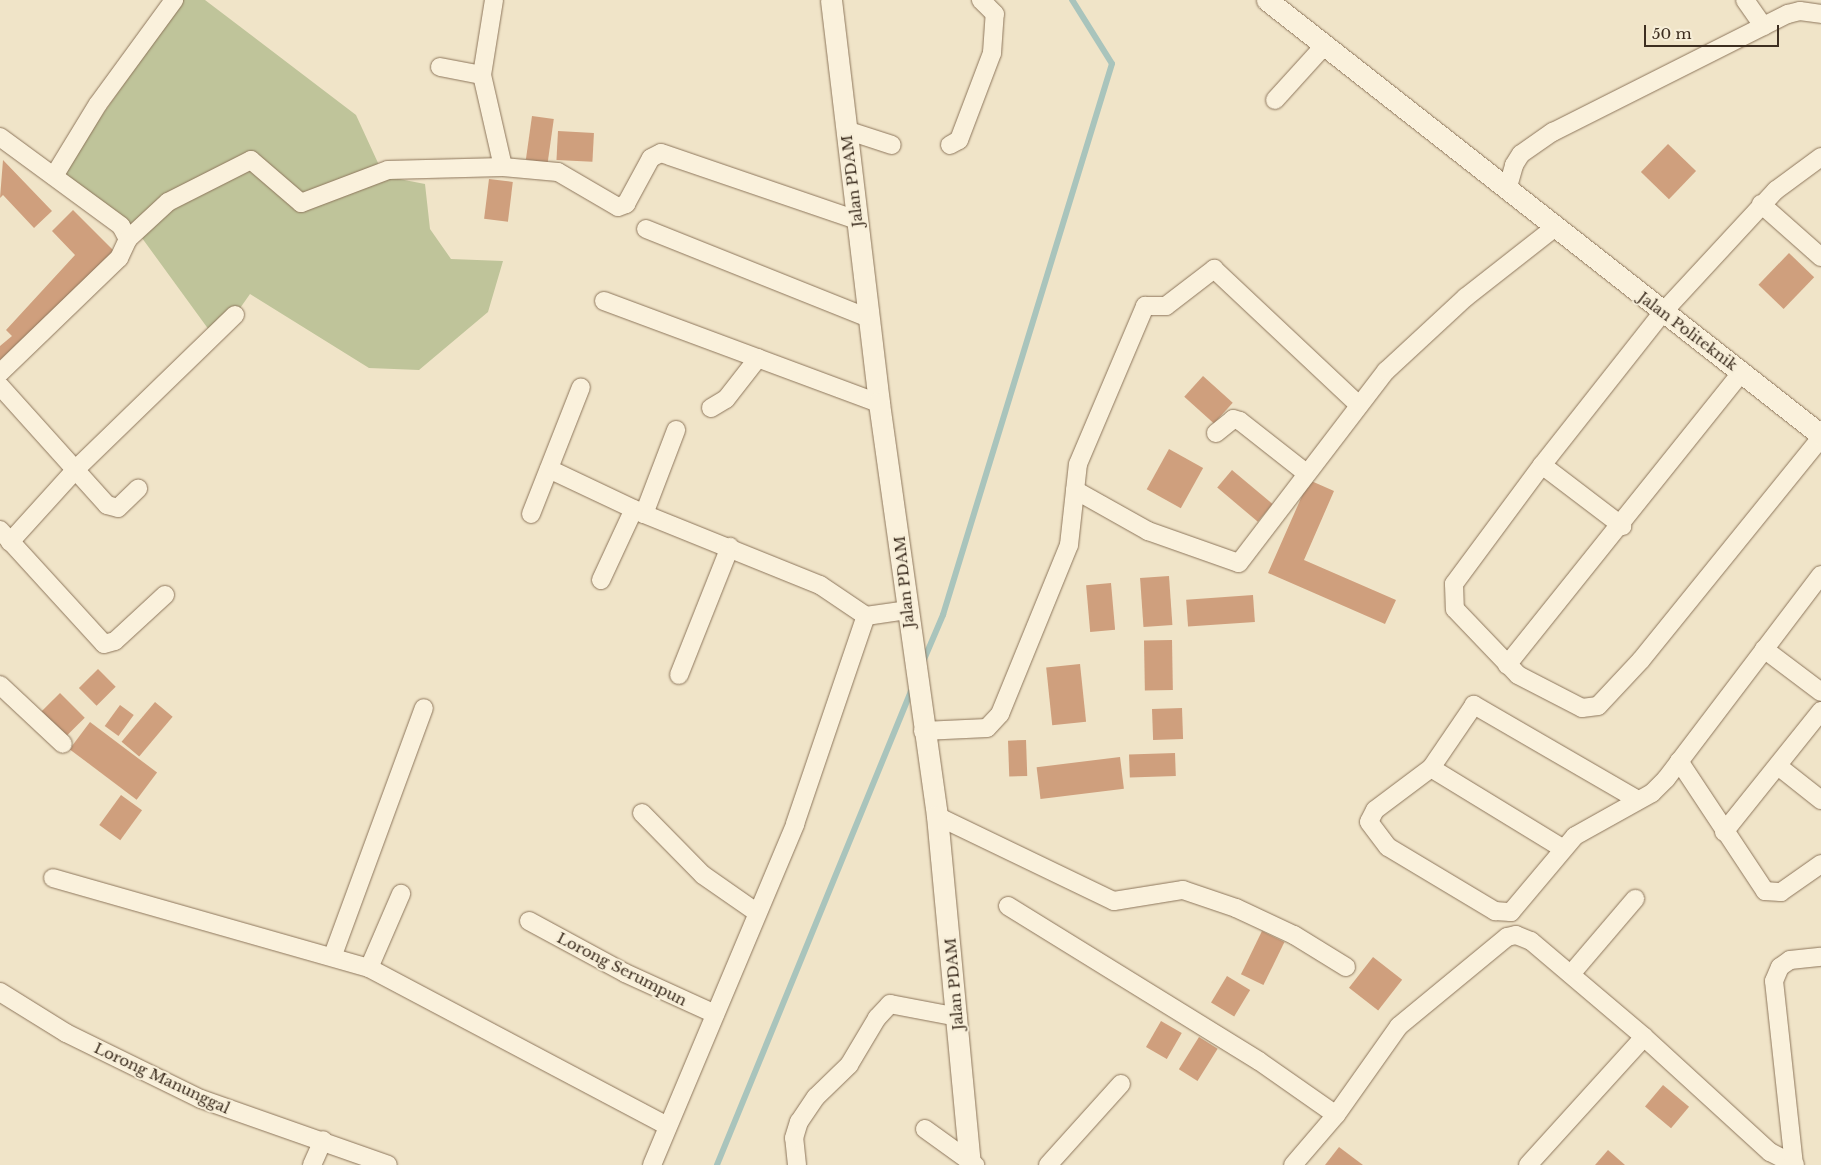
<!DOCTYPE html>
<html>
<head>
<meta charset="utf-8">
<style>
  body { margin:0 }
  #map { position:relative; width:1821px; height:1165px; overflow:hidden; background:#f0e4c8; font-family:"Libre Baskerville",serif }
  div>[style] { position:absolute }
  .cemetery>* { inset:0; background:#bfc49a }
  .stream>* { height:5.5px; margin:-2.75px; padding:0 2.75px; transform-origin:2.75px; border-radius:2.75px; background:#a9c4bc }
  .building>* { inset:0; background:#cf9f7d; transform-origin:0 0 }
  .roads { filter:drop-shadow(0 0 1px #8d765c) drop-shadow(0 0 1px #8d765c) }
  .minor>* { height:18px; margin:-9px; padding:0 9px; transform-origin:9px; border-radius:9px; background:#faf1dc }
  .tertiary>* { height:21px; margin:-10.5px; padding:0 10.5px; transform-origin:10.5px; border-radius:10.5px; background:#faf1dc }
  span { translate:-50% -50%; white-space:nowrap; text-align:center; line-height:1.15; -webkit-text-stroke:4px #f7eed8; paint-order:stroke }
  .street-label { font-size:15px; color:#3d2e20 }
  .scale { position:absolute; left:1644px; top:25px; width:135px; height:22px; box-sizing:border-box; border:2px solid #3d2e20; border-top:0; padding-left:6px; font-size:15px; line-height:18px; white-space:nowrap; color:#3d2e20; -webkit-text-stroke:4px #f7eed8; paint-order:stroke }
</style>
</head>
<body>
<div id="map">
  <div class="cemetery">
    <i style="clip-path:polygon(183px 0,205px 0,356px 115px,384px 176px,425px 184px,430px 229px,451px 259px,503px 261px,488px 312px,419px 370px,369px 368px,250px 294px,217px 341px,142px 238px,62px 172px)"></i>
  </div>
  <div class="stream">
    <i style="left:923px;top:662px;width:51px;rotate:-66.9deg"></i>
    <i style="left:943px;top:615px;width:576px;rotate:-72.95deg"></i>
    <i style="left:1112px;top:64px;width:75px;rotate:-122deg"></i>
    <i style="left:717px;top:1165px;width:514px;rotate:-67.72deg"></i>
  </div>
  <div class="building">
    <i style="left:532px;top:116px;width:22px;height:44px;rotate:8deg"></i>
    <i style="left:558px;top:131px;width:36px;height:29px;rotate:3deg"></i>
    <i style="left:1668px;top:144px;width:39px;height:39px;rotate:44deg"></i>
    <i style="clip-path:polygon(3px 160px,52px 211px,34px 228px,3px 195px,0 198px)"></i>
    <i style="left:489px;top:179px;width:24px;height:40px;rotate:7deg"></i>
    <i style="clip-path:polygon(73px 210px,114px 251px,0 360px,0 346px,12px 336px,6px 330px,75px 255px,52px 231px)"></i>
    <i style="left:1789px;top:253px;width:35px;height:44px;rotate:44deg"></i>
    <i style="left:1203px;top:376px;width:40px;height:28px;rotate:42deg"></i>
    <i style="left:1169px;top:449px;width:39px;height:46px;rotate:29deg"></i>
    <i style="left:1232px;top:470px;width:53px;height:23px;rotate:40deg"></i>
    <i style="clip-path:polygon(1309px 480px,1334px 491px,1304px 560px,1396px 600px,1385px 624px,1268px 573px)"></i>
    <i style="left:1169px;top:576px;width:49px;height:29px;rotate:86deg"></i>
    <i style="left:1111px;top:583px;width:47px;height:25px;rotate:85deg"></i>
    <i style="left:1253px;top:595px;width:27px;height:67px;rotate:86deg"></i>
    <i style="left:1172px;top:640px;width:50px;height:28px;rotate:89deg"></i>
    <i style="left:1080px;top:664px;width:58px;height:34px;rotate:84deg"></i>
    <i style="left:98px;top:669px;width:25px;height:27px;rotate:45deg"></i>
    <i style="left:60px;top:693px;width:35px;height:27px;rotate:45deg"></i>
    <i style="left:155px;top:702px;width:23px;height:52px;rotate:40deg"></i>
    <i style="left:120px;top:705px;width:17px;height:26px;rotate:36deg"></i>
    <i style="left:1182px;top:708px;width:31px;height:30px;rotate:88deg"></i>
    <i style="left:90px;top:722px;width:84px;height:34px;rotate:37deg"></i>
    <i style="left:1026px;top:740px;width:36px;height:18px;rotate:88deg"></i>
    <i style="left:1175px;top:753px;width:23px;height:46px;rotate:88deg"></i>
    <i style="left:1120px;top:757px;width:32px;height:84px;rotate:83deg"></i>
    <i style="left:121px;top:795px;width:26px;height:37px;rotate:36deg"></i>
    <i style="left:1262px;top:931px;width:25px;height:48px;rotate:26deg"></i>
    <i style="left:1373px;top:957px;width:37px;height:39px;rotate:38deg"></i>
    <i style="left:1227px;top:976px;width:27px;height:31px;rotate:31deg"></i>
    <i style="left:1161px;top:1021px;width:24px;height:30px;rotate:30deg"></i>
    <i style="left:1199px;top:1037px;width:22px;height:38px;rotate:32deg"></i>
    <i style="left:1663px;top:1085px;width:34px;height:28px;rotate:40deg"></i>
    <i style="clip-path:polygon(1339px 1147px,1363px 1165px,1325px 1165px)"></i>
    <i style="clip-path:polygon(1608px 1150px,1625px 1165px,1595px 1165px)"></i>
  </div>
  <div class="roads">
    <div class="minor">
      <i style="left:494px;top:0;width:76px;rotate:99.1deg"></i>
      <i style="left:482px;top:75px;width:94px;rotate:77.1deg"></i>
      <i style="left:1745px;top:0;width:32px;rotate:55deg"></i>
      <i style="left:440px;top:67px;width:43px;rotate:10.8deg"></i>
      <i style="left:1275px;top:100px;width:73px;rotate:-47.8deg"></i>
      <i style="left:846px;top:130px;width:48px;rotate:18.1deg"></i>
      <i style="left:0;top:137px;width:150px;rotate:36.3deg"></i>
      <i style="left:121px;top:226px;width:15px;rotate:62deg"></i>
      <i style="left:128px;top:239px;width:21px;rotate:115deg"></i>
      <i style="left:119px;top:258px;width:165px;rotate:136deg"></i>
      <i style="left:950px;top:145px;width:10px;rotate:-29deg"></i>
      <i style="left:959px;top:140px;width:93px;rotate:-69.2deg"></i>
      <i style="left:992px;top:53px;width:39px;rotate:-86deg"></i>
      <i style="left:995px;top:14px;width:20px;rotate:-135deg"></i>
      <i style="left:1821px;top:157px;width:56px;rotate:143.7deg"></i>
      <i style="left:1776px;top:190px;width:166px;rotate:132.8deg"></i>
      <i style="left:1663px;top:312px;width:195px;rotate:128.3deg"></i>
      <i style="left:1542px;top:465px;width:148px;rotate:126.5deg"></i>
      <i style="left:1454px;top:584px;width:25px;rotate:88deg"></i>
      <i style="left:1455px;top:609px;width:91px;rotate:46.3deg"></i>
      <i style="left:1518px;top:675px;width:72px;rotate:27.3deg"></i>
      <i style="left:1582px;top:708px;width:16px;rotate:-7deg"></i>
      <i style="left:1598px;top:706px;width:63px;rotate:-46.9deg"></i>
      <i style="left:1641px;top:660px;width:286px;rotate:-51deg"></i>
      <i style="left:54px;top:176px;width:84px;rotate:-58.6deg"></i>
      <i style="left:98px;top:104px;width:129px;rotate:-53.8deg"></i>
      <i style="left:1507px;top:190px;width:26px;rotate:-74deg"></i>
      <i style="left:1514px;top:165px;width:13px;rotate:-58deg"></i>
      <i style="left:1521px;top:154px;width:39px;rotate:-35deg"></i>
      <i style="left:1553px;top:132px;width:263px;rotate:-26.7deg"></i>
      <i style="left:1788px;top:14px;width:12px;rotate:-14deg"></i>
      <i style="left:1800px;top:11px;width:21px;rotate:8deg"></i>
      <i style="left:1761px;top:204px;width:80px;rotate:41.5deg"></i>
      <i style="left:646px;top:229px;width:239px;rotate:21.8deg"></i>
      <i style="left:128px;top:239px;width:54px;rotate:-42.8deg"></i>
      <i style="left:168px;top:202px;width:93px;rotate:-26.8deg"></i>
      <i style="left:251px;top:160px;width:66px;rotate:40.7deg"></i>
      <i style="left:301px;top:203px;width:93px;rotate:-20.8deg"></i>
      <i style="left:388px;top:170px;width:115px;rotate:-1.5deg"></i>
      <i style="left:503px;top:167px;width:55px;rotate:5.2deg"></i>
      <i style="left:558px;top:172px;width:69px;rotate:30.3deg"></i>
      <i style="left:618px;top:207px;width:9px;rotate:-21deg"></i>
      <i style="left:626px;top:204px;width:52px;rotate:-61.5deg"></i>
      <i style="left:651px;top:158px;width:11px;rotate:-27deg"></i>
      <i style="left:661px;top:153px;width:207px;rotate:18.9deg"></i>
      <i style="left:604px;top:301px;width:293px;rotate:20.4deg"></i>
      <i style="left:0;top:386px;width:160px;rotate:48deg"></i>
      <i style="left:107px;top:505px;width:11px;rotate:15deg"></i>
      <i style="left:118px;top:508px;width:28px;rotate:-44deg"></i>
      <i style="left:711px;top:408px;width:17px;rotate:-31deg"></i>
      <i style="left:726px;top:399px;width:52px;rotate:-52deg"></i>
      <i style="left:1216px;top:433px;width:22px;rotate:-39deg"></i>
      <i style="left:1233px;top:419px;width:7px;rotate:16deg"></i>
      <i style="left:1240px;top:421px;width:84px;rotate:38.2deg"></i>
      <i style="left:1542px;top:465px;width:101px;rotate:37.3deg"></i>
      <i style="left:549px;top:469px;width:105px;rotate:25.3deg"></i>
      <i style="left:644px;top:514px;width:190px;rotate:22deg"></i>
      <i style="left:820px;top:585px;width:55px;rotate:34deg"></i>
      <i style="left:1075px;top:490px;width:84px;rotate:29.3deg"></i>
      <i style="left:1148px;top:531px;width:96px;rotate:19.4deg"></i>
      <i style="left:1239px;top:563px;width:242px;rotate:-52.6deg"></i>
      <i style="left:1386px;top:371px;width:109px;rotate:-42.8deg"></i>
      <i style="left:1466px;top:297px;width:112px;rotate:-38.1deg"></i>
      <i style="left:531px;top:514px;width:136px;rotate:-68.5deg"></i>
      <i style="left:644px;top:514px;width:90px;rotate:-69.1deg"></i>
      <i style="left:0;top:530px;width:154px;rotate:47.6deg"></i>
      <i style="left:104px;top:644px;width:11px;rotate:-15deg"></i>
      <i style="left:115px;top:641px;width:68px;rotate:-42.6deg"></i>
      <i style="left:10px;top:542px;width:100px;rotate:-47.8deg"></i>
      <i style="left:77px;top:468px;width:220px;rotate:-44.1deg"></i>
      <i style="left:601px;top:580px;width:78px;rotate:-65.1deg"></i>
      <i style="left:1764px;top:649px;width:71px;rotate:37deg"></i>
      <i style="left:1507px;top:665px;width:376px;rotate:-51.3deg"></i>
      <i style="left:679px;top:675px;width:138px;rotate:-68.3deg"></i>
      <i style="left:0;top:685px;width:86px;rotate:43.1deg"></i>
      <i style="left:923px;top:731px;width:64px;rotate:-2.7deg"></i>
      <i style="left:987px;top:728px;width:19px;rotate:-47deg"></i>
      <i style="left:1000px;top:714px;width:183px;rotate:-67.8deg"></i>
      <i style="left:1069px;top:545px;width:81px;rotate:-83.7deg"></i>
      <i style="left:1078px;top:464px;width:172px;rotate:-67deg"></i>
      <i style="left:1145px;top:306px;width:21px"></i>
      <i style="left:1166px;top:306px;width:61px;rotate:-37.6deg"></i>
      <i style="left:1214px;top:269px;width:199px;rotate:43.2deg"></i>
      <i style="left:1679px;top:761px;width:156px;rotate:56.5deg"></i>
      <i style="left:1765px;top:891px;width:16px;rotate:4deg"></i>
      <i style="left:1781px;top:892px;width:49px;rotate:-35deg"></i>
      <i style="left:1778px;top:766px;width:55px;rotate:38.3deg"></i>
      <i style="left:1431px;top:768px;width:153px;rotate:31.4deg"></i>
      <i style="left:1638px;top:800px;width:190px;rotate:-149.9deg"></i>
      <i style="left:1474px;top:705px;width:76px;rotate:124.3deg"></i>
      <i style="left:1431px;top:768px;width:70px;rotate:143.1deg"></i>
      <i style="left:1375px;top:810px;width:13px;rotate:117deg"></i>
      <i style="left:1369px;top:822px;width:31px;rotate:53deg"></i>
      <i style="left:1388px;top:847px;width:125px;rotate:30.9deg"></i>
      <i style="left:1495px;top:911px;width:16px;rotate:4deg"></i>
      <i style="left:1511px;top:912px;width:99px;rotate:-49.9deg"></i>
      <i style="left:1575px;top:836px;width:88px;rotate:-29.2deg"></i>
      <i style="left:1652px;top:793px;width:20px;rotate:-45deg"></i>
      <i style="left:1666px;top:779px;width:256px;rotate:-52.8deg"></i>
      <i style="left:642px;top:813px;width:87px;rotate:45.5deg"></i>
      <i style="left:703px;top:875px;width:65px;rotate:34.9deg"></i>
      <i style="left:937px;top:816px;width:196px;rotate:25.7deg"></i>
      <i style="left:1114px;top:901px;width:70px;rotate:-9.1deg"></i>
      <i style="left:1183px;top:890px;width:56px;rotate:18.8deg"></i>
      <i style="left:1236px;top:908px;width:64px;rotate:25deg"></i>
      <i style="left:1294px;top:935px;width:61px;rotate:31.6deg"></i>
      <i style="left:1724px;top:832px;width:155px;rotate:-51.3deg"></i>
      <i style="left:53px;top:878px;width:329px;rotate:15.9deg"></i>
      <i style="left:369px;top:968px;width:338px;rotate:27.9deg"></i>
      <i style="left:1008px;top:906px;width:295px;rotate:31.7deg"></i>
      <i style="left:1259px;top:1061px;width:94px;rotate:35deg"></i>
      <i style="left:529px;top:921px;width:109px;rotate:28.4deg"></i>
      <i style="left:625px;top:973px;width:99px;rotate:24.5deg"></i>
      <i style="left:333px;top:955px;width:263px;rotate:-69.8deg"></i>
      <i style="left:369px;top:968px;width:81px;rotate:-66.6deg"></i>
      <i style="left:1571px;top:974px;width:99px;rotate:-49.5deg"></i>
      <i style="left:0;top:992px;width:78px;rotate:31.8deg"></i>
      <i style="left:66px;top:1033px;width:150px;rotate:26.1deg"></i>
      <i style="left:201px;top:1099px;width:198px;rotate:19.4deg"></i>
      <i style="left:925px;top:1129px;width:62px;rotate:35.8deg"></i>
      <i style="left:312px;top:1165px;width:27px;rotate:-66deg"></i>
      <i style="left:652px;top:1165px;width:370px;rotate:-67.2deg"></i>
      <i style="left:795px;top:824px;width:220px;rotate:-71.2deg"></i>
      <i style="left:866px;top:616px;width:41px;rotate:-8.3deg"></i>
      <i style="left:797px;top:1165px;width:27px;rotate:-96deg"></i>
      <i style="left:794px;top:1138px;width:17px;rotate:-73deg"></i>
      <i style="left:799px;top:1122px;width:30px;rotate:-56deg"></i>
      <i style="left:816px;top:1097px;width:46px;rotate:-44.1deg"></i>
      <i style="left:849px;top:1065px;width:55px;rotate:-59.2deg"></i>
      <i style="left:877px;top:1018px;width:19px;rotate:-47deg"></i>
      <i style="left:890px;top:1004px;width:69px;rotate:10.8deg"></i>
      <i style="left:1048px;top:1165px;width:109px;rotate:-48deg"></i>
      <i style="left:1293px;top:1165px;width:66px;rotate:-49.3deg"></i>
      <i style="left:1336px;top:1115px;width:109px;rotate:-54.7deg"></i>
      <i style="left:1399px;top:1026px;width:140px;rotate:-39.5deg"></i>
      <i style="left:1507px;top:937px;width:9px;rotate:-13deg"></i>
      <i style="left:1516px;top:935px;width:16px;rotate:22deg"></i>
      <i style="left:1531px;top:941px;width:148px;rotate:40.3deg"></i>
      <i style="left:1528px;top:1165px;width:173px;rotate:-47.8deg"></i>
      <i style="left:1644px;top:1037px;width:171px;rotate:42.4deg"></i>
      <i style="left:1770px;top:1152px;width:28px;rotate:27deg"></i>
      <i style="left:1794px;top:1165px;width:185px;rotate:-96.2deg"></i>
      <i style="left:1774px;top:981px;width:15px;rotate:-67deg"></i>
      <i style="left:1780px;top:967px;width:12px;rotate:-35deg"></i>
      <i style="left:1790px;top:960px;width:31px;rotate:-6deg"></i>
    </div>
    <div class="tertiary">
      <i style="left:831px;top:0;width:406px;rotate:83.2deg"></i>
      <i style="left:879px;top:403px;width:417px;rotate:82deg"></i>
      <i style="left:937px;top:816px;width:351px;rotate:84.6deg"></i>
      <i style="left:1267px;top:0;width:704px;rotate:38.14deg"></i>
    </div>
  </div>
  <div class="street-label">
    <span style="left:852px;top:181px;rotate:-97deg">Jalan PDAM</span>
    <span style="left:1688px;top:331px;rotate:37deg">Jalan Politeknik</span>
    <span style="left:904px;top:582px;rotate:-96deg">Jalan PDAM</span>
    <span style="left:622px;top:969px;rotate:27deg">Lorong Serumpun</span>
    <span style="left:954px;top:984px;rotate:-95deg">Jalan PDAM</span>
    <span style="left:162px;top:1078px;rotate:25deg">Lorong Manunggal</span>
  </div>
  <div class="scale">50 m</div>
</div>
</body>
</html>
